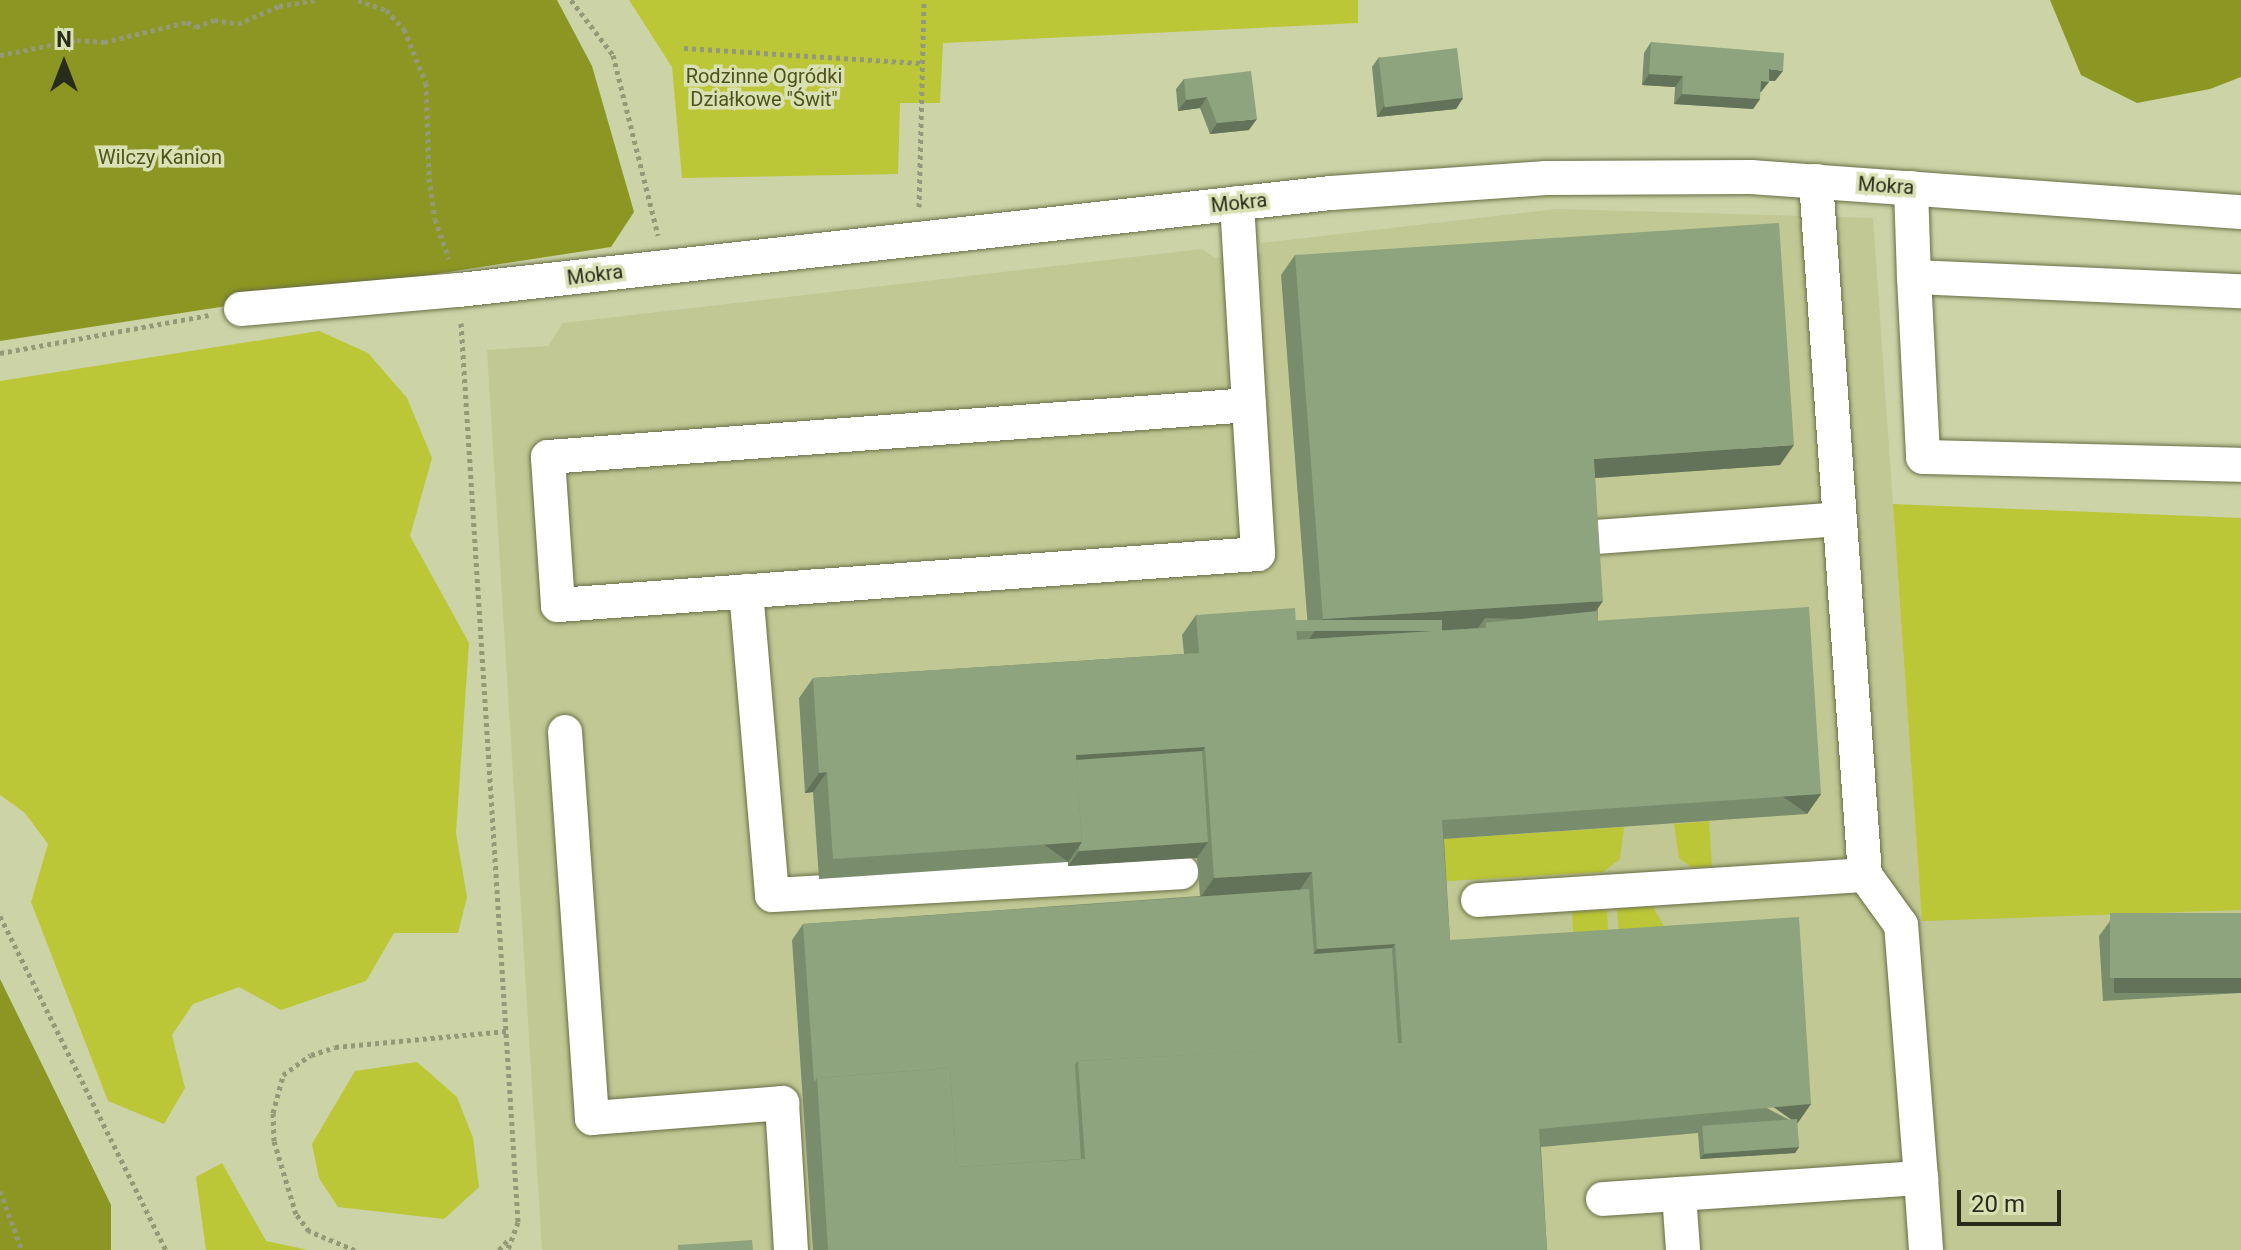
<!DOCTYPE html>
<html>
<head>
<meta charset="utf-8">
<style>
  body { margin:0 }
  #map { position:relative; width:2241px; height:1250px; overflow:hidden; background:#ccd3a7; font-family:Roboto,sans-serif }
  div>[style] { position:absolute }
  .built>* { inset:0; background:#c1c894 }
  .green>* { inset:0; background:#bbc736; transform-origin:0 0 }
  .forest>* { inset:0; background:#8c9622 }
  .path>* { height:5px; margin-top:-2.5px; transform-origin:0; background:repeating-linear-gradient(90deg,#949977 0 4px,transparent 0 8px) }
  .roads { filter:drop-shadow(0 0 2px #696e46) drop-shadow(0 0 2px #696e46) }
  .minor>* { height:34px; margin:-17px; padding:0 17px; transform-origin:17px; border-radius:17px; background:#fff }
  .wall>* { inset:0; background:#798d6d }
  .shaded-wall>* { inset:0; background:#637359; transform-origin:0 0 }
  .building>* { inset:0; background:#8da47f; transform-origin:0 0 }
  span { translate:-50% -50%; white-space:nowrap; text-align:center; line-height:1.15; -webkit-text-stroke:7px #d9e0b3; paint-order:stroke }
  .park-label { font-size:20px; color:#4e531a }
  .street-label { font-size:20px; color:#2a2c1b }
  .north { position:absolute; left:24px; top:24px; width:80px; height:80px; -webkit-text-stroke:6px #d9e0b3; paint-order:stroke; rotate:0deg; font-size:22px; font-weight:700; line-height:32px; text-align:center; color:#2a2c1b }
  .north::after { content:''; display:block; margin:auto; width:28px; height:36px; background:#2a2c1b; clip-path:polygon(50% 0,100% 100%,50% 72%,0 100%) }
  .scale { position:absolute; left:1957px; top:1190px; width:104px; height:36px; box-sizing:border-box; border:4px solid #2a2c1b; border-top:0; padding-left:10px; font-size:24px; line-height:28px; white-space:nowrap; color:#2a2c1b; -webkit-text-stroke:6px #d9e0b3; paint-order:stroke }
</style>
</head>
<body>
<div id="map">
  <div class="built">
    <i style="clip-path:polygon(1556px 209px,1873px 218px,1922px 920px,2241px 910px,2241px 1250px,542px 1250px,487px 350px,548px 346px,563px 323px,1202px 249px,1215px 258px,1261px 253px,1261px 243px)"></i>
  </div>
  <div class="green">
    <i style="clip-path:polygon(629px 0,1358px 0,1358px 23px,943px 43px,940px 103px,900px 103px,898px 174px,682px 178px,672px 67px)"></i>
    <i style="clip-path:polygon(319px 331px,368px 353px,407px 398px,432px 458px,410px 536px,469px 643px,456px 833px,467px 897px,458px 933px,394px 933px,366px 981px,281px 1010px,239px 987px,193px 1004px,172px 1035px,185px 1088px,164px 1124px,108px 1101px,31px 902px,48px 844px,25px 813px,0 795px,0 381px)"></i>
    <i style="clip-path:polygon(1893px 504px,2241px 518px,2241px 910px,1922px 921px)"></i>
    <i style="clip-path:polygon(1709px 821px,1712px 867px,1691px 867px,1679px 858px,1674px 824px)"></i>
    <i style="clip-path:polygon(1624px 827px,1620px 859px,1603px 872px,1431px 882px,1429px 840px)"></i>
    <i style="clip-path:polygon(1653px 907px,1665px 928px,1620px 948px,1617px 909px)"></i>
    <i style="left:1607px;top:910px;width:39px;height:35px;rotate:87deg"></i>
    <i style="clip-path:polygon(417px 1062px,457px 1097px,473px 1138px,479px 1187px,444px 1219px,338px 1207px,319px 1178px,312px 1144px,355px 1071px)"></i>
    <i style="clip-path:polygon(222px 1163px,266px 1241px,308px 1250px,206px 1250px,196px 1177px)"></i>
  </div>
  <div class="forest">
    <i style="clip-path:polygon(0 0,557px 0,592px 66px,634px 212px,611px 247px,0 341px)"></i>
    <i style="clip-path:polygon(2050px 0,2241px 0,2241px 77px,2210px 89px,2137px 103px,2081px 75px)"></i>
    <i style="clip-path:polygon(0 979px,111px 1205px,111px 1250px,0 1250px)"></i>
  </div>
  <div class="path">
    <i style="left:358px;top:0;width:30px;rotate:20deg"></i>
    <i style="left:386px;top:10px;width:26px;rotate:47deg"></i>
    <i style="left:404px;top:29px;width:58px;rotate:67.8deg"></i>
    <i style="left:426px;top:83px;width:95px;rotate:88.2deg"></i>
    <i style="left:429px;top:178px;width:41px;rotate:81.7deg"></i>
    <i style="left:435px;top:219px;width:42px;rotate:70.7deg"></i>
    <i style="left:571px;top:0;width:69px;rotate:52.6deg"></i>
    <i style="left:613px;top:55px;width:186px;rotate:76deg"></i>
    <i style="left:684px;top:48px;width:237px;rotate:3.6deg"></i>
    <i style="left:0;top:55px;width:78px;rotate:-11deg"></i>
    <i style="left:77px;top:40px;width:27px;rotate:4deg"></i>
    <i style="left:104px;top:42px;width:85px;rotate:-13.5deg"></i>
    <i style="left:187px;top:22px;width:10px;rotate:29deg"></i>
    <i style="left:196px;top:27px;width:19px;rotate:-21deg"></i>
    <i style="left:214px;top:20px;width:24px;rotate:9deg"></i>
    <i style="left:238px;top:24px;width:45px;rotate:-23.7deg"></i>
    <i style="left:279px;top:6px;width:39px;rotate:-9deg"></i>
    <i style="left:919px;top:207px;width:207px;rotate:-88.6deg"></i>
    <i style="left:461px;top:323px;width:901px;rotate:86.37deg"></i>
    <i style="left:518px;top:1222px;width:30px;rotate:110deg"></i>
    <i style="left:0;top:353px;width:212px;rotate:-10.3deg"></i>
    <i style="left:0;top:916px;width:373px;rotate:63.6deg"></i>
    <i style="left:0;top:1191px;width:63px;rotate:69.6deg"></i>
    <i style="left:355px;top:1250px;width:50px;rotate:-157.6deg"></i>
    <i style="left:309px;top:1231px;width:21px;rotate:-127deg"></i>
    <i style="left:296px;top:1214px;width:76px;rotate:-106.8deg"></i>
    <i style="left:274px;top:1141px;width:28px;rotate:-92deg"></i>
    <i style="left:273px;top:1113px;width:39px;rotate:-75deg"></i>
    <i style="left:283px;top:1075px;width:34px;rotate:-36deg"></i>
    <i style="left:311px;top:1055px;width:25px;rotate:-18deg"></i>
    <i style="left:335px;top:1047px;width:173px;rotate:-5.3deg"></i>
    <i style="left:499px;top:1250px;width:15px;rotate:-48deg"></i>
  </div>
  <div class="roads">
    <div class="minor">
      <i style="left:1911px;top:188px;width:89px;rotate:88.1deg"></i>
      <i style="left:1914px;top:277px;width:327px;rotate:2.5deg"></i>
      <i style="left:1237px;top:203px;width:202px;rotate:86.6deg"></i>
      <i style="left:1249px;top:405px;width:149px;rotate:86.5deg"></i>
      <i style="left:1258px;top:554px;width:702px;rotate:175.83deg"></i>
      <i style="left:558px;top:605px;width:148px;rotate:-93.9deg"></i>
      <i style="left:548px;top:457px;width:703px;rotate:-4.24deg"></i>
      <i style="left:1914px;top:277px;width:180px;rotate:87.1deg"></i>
      <i style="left:1923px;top:457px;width:318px;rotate:1.4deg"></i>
      <i style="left:241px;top:309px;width:219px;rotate:-5deg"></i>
      <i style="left:459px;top:290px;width:877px;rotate:-6.35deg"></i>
      <i style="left:1331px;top:193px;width:216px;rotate:-4deg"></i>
      <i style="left:1546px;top:178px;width:205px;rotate:-0.3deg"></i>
      <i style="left:1751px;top:177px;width:491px;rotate:4.1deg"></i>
      <i style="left:1596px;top:537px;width:244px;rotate:-4.2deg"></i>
      <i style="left:746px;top:591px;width:305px;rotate:85.1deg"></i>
      <i style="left:772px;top:895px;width:410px;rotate:-3.2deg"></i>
      <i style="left:565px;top:732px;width:387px;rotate:86deg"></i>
      <i style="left:592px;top:1118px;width:191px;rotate:-4.5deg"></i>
      <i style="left:782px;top:1103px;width:147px;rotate:86.5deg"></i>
      <i style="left:1478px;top:900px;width:388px;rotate:-3.7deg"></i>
      <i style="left:1865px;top:875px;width:696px;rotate:-94.04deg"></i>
      <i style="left:1921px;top:1178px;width:72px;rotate:86deg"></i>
      <i style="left:1679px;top:1194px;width:56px;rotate:85.9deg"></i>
      <i style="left:1603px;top:1199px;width:319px;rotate:-3.8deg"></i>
      <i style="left:1921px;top:1178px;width:254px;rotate:-94.5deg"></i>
      <i style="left:1901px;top:925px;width:62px;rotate:-125.8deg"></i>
    </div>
  </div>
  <div class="wall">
    <i style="clip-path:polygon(1651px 42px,1775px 81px,1769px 81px,1760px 92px,1760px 99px,1753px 109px,1674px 104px,1675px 87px,1642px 85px,1644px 53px)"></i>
    <i style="clip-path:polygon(1379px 57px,1463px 98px,1456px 109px,1377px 117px,1372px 67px)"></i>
    <i style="clip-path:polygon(1184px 79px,1249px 130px,1210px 134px,1200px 108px,1178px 111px,1176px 89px)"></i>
    <i style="clip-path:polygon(1295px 255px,1780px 465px,1595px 478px,1598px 621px,1821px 794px,1807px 814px,1444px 839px,1450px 940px,1797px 1124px,1799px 1147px,1795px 1153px,1700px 1159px,1698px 1133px,1541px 1147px,1547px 1250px,813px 1250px,792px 940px,803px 924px,1200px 896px,1197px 857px,1068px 866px,1068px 862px,819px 879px,813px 792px,805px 793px,799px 698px,813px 678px,1184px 654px,1182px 635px,1196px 615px,1296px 630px,1308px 629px,1281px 275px)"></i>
    <i style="clip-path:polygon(2241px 913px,2241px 993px,2103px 1001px,2099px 936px,2110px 921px)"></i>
  </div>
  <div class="shaded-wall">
    <i style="clip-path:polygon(1769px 69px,1783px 71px,1775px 81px,1762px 80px)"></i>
    <i style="clip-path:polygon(1649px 74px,1683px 76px,1675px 87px,1642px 85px)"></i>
    <i style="clip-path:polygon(1761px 81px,1769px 82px,1761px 92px,1754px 92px)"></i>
    <i style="clip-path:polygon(1682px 94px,1760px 99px,1753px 109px,1674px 104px)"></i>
    <i style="clip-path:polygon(1207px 97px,1200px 108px,1178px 111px,1186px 100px)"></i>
    <i style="clip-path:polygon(1463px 98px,1456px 109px,1377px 117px,1384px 106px)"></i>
    <i style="clip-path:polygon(1257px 119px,1249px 130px,1210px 134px,1217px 123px)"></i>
    <i style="clip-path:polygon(1794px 445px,1780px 465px,1580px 479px,1594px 459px)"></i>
    <i style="clip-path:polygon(1603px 601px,1589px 621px,1485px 618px,1478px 628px,1309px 639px,1323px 619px)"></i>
    <i style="clip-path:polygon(1205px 747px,1191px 767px,1074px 775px,1076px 755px)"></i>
    <i style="clip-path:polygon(827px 772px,813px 792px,805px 793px,819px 773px)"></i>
    <i style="left:1821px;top:794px;width:24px;height:380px;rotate:125deg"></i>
    <i style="left:1082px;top:842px;width:24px;height:250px;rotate:125deg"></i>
    <i style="clip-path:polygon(1208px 842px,1197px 858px,1068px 866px,1079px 851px)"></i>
    <i style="clip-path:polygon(1312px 872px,1299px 891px,1200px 898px,1214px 878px)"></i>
    <i style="clip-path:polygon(1395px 944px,1381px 964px,1303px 969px,1317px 949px)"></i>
    <i style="left:2241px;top:978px;width:15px;height:127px;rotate:90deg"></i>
    <i style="left:1811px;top:1104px;width:24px;height:273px;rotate:125deg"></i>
    <i style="clip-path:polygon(1799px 1147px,1795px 1153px,1700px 1159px,1704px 1154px)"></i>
  </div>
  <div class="building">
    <i style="clip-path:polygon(1651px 42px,1784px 53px,1783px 71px,1769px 69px,1769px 82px,1761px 81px,1760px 99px,1682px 94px,1683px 76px,1649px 74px)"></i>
    <i style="left:1457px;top:48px;width:50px;height:79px;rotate:83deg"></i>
    <i style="clip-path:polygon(1251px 71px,1257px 119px,1217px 123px,1207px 97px,1186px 100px,1184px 79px)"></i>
    <i style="clip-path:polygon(1779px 223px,1794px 445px,1594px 459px,1603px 601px,1323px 619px,1295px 255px)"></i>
    <i style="clip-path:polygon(1809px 607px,1821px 794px,1442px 820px,1450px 940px,1799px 917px,1811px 1104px,1539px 1129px,1547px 1250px,828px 1250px,817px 1078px,950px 1068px,957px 1167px,1085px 1159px,1078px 1061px,1402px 1043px,1395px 944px,1317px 949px,1312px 872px,1214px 878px,1205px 747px,1076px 755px,1082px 842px,833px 859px,827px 772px,819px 773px,813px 678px,1199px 653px,1196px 615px,1295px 608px,1297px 640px)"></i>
    <i style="left:1597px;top:611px;width:10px;height:112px;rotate:84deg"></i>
    <i style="left:1442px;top:620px;width:11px;height:146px;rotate:90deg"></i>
    <i style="clip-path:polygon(1202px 751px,1208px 842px,1079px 851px,1079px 847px,1082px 842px,1076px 760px)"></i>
    <i style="clip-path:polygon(1309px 889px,1314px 954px,1392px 948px,1398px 1044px,1078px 1061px,1075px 1065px,1081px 1159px,957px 1167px,950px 1068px,817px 1078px,814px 1082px,803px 924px)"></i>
    <i style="left:2241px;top:913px;width:65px;height:131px;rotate:90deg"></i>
    <i style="left:1797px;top:1119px;width:28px;height:95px;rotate:86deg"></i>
    <i style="clip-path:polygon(752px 1240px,753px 1250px,678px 1250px,678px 1245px)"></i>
  </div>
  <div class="park-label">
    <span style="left:764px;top:88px">Rodzinne Ogródki<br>Działkowe "Świt"</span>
    <span style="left:160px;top:157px">Wilczy Kanion</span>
  </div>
  <div class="street-label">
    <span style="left:1886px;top:186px;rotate:4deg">Mokra</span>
    <span style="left:1239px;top:203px;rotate:-6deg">Mokra</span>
    <span style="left:595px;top:275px;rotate:-7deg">Mokra</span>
  </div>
  <div class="north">N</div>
  <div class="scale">20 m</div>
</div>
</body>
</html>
